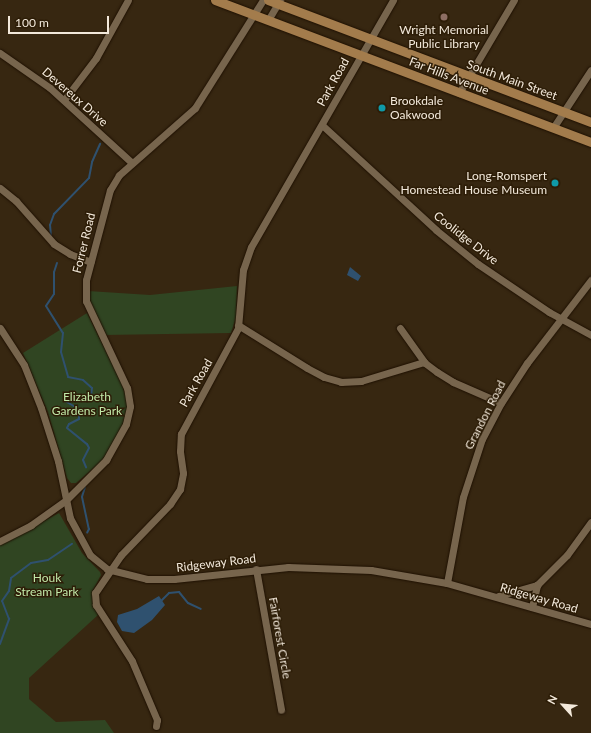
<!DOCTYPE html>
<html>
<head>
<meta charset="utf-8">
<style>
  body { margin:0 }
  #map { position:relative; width:591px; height:733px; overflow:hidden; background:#372711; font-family:Lato,sans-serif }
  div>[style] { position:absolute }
  .green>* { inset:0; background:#304522 }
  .water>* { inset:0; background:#2f516f }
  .stream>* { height:2px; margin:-1px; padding:0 1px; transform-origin:1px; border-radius:1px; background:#2f516f }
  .roads { filter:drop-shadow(0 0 1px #1e1000) drop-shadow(0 0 1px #1e1000) }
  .minor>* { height:7px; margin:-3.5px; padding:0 3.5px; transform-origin:3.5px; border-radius:3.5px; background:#77654d }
  .major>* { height:9px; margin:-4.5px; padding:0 4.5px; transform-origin:4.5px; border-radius:4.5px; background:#a37c4c }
  .dots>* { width:11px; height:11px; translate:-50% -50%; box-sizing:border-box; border:2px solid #2d1d07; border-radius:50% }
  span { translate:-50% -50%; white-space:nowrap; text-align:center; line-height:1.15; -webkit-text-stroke:3px #2d1d07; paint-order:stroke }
  .poi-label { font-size:12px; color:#f3e9db }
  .left { translate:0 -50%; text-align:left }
  .right { translate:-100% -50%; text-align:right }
  .street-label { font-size:12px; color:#f3e9db }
  .park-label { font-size:12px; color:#c1e8a8 }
  .north { position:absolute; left:543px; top:685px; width:40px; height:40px; -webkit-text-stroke:3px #2d1d07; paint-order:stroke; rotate:297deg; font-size:11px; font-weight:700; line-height:16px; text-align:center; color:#f3e9db }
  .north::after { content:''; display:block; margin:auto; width:14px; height:18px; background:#f3e9db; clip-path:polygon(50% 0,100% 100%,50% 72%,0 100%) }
  .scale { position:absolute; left:8px; top:16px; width:101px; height:18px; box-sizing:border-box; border:2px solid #f3e9db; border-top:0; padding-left:5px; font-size:12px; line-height:14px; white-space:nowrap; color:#f3e9db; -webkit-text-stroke:3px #2d1d07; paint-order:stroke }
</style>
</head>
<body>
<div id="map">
  <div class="green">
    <i style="clip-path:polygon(237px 286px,236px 317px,231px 333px,104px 335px,89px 302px,88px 291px,150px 295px)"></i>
    <i style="clip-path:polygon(87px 313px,122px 384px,128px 405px,122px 427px,102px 461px,76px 483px,71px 483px,67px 478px,48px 412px,23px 353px)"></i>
    <i style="clip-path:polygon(59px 513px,82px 553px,100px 572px,101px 575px,92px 592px,98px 615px,29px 678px,29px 699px,56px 722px,105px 720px,114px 733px,0 733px,0 545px)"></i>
  </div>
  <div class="water">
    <i style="clip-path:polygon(350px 267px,361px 276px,358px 281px,347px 275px)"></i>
    <i style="clip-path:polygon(159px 596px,165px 605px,152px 620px,134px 633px,122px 631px,117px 622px,118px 615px,137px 609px)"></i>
  </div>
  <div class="stream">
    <i style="left:51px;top:236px;width:11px;rotate:-95deg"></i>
    <i style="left:50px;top:225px;width:12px;rotate:-70deg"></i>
    <i style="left:54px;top:214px;width:50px;rotate:-45.8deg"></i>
    <i style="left:89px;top:178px;width:16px;rotate:-79deg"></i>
    <i style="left:92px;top:162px;width:20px;rotate:-66deg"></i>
    <i style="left:57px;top:263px;width:9px;rotate:108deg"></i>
    <i style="left:54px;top:272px;width:22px;rotate:90deg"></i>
    <i style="left:54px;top:294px;width:14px;rotate:124deg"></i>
    <i style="left:46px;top:306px;width:32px;rotate:58deg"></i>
    <i style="left:63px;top:333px;width:19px;rotate:96deg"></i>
    <i style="left:61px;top:352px;width:26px;rotate:74deg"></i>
    <i style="left:68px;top:377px;width:15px;rotate:11deg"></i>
    <i style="left:83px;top:380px;width:12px;rotate:42deg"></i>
    <i style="left:92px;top:388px;width:8px;rotate:97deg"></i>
    <i style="left:91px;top:396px;width:22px;rotate:177deg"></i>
    <i style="left:69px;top:397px;width:6px;rotate:135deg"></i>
    <i style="left:65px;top:401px;width:14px;rotate:30deg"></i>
    <i style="left:77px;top:408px;width:5px;rotate:68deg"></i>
    <i style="left:79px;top:413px;width:6px;rotate:90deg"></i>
    <i style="left:79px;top:419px;width:11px;rotate:153deg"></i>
    <i style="left:69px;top:424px;width:4px;rotate:117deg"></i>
    <i style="left:67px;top:428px;width:26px;rotate:39deg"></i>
    <i style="left:87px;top:444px;width:4px;rotate:63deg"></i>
    <i style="left:89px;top:448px;width:13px;rotate:117deg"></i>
    <i style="left:83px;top:460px;width:8px;rotate:67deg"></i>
    <i style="left:85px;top:487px;width:10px;rotate:107deg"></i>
    <i style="left:82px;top:497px;width:33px;rotate:78deg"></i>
    <i style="left:89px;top:529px;width:4px;rotate:117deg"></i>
    <i style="left:162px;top:600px;width:10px;rotate:-45deg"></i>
    <i style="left:169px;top:593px;width:10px;rotate:-6deg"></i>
    <i style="left:179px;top:592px;width:14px;rotate:51deg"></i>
    <i style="left:188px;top:603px;width:14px;rotate:25deg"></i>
    <i style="left:0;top:644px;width:27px;rotate:-70deg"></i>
    <i style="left:9px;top:619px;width:19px;rotate:-111deg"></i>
    <i style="left:2px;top:601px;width:12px;rotate:-55deg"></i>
    <i style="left:9px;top:591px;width:13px;rotate:-81deg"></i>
    <i style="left:11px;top:578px;width:25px;rotate:-37deg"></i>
    <i style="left:31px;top:563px;width:17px;rotate:-10deg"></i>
    <i style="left:48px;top:560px;width:29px;rotate:-34deg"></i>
  </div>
  <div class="roads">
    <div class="minor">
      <i style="left:268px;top:20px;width:23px;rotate:-59deg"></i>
      <i style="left:0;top:53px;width:61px;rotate:35deg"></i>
      <i style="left:50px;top:88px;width:111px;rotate:42.4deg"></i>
      <i style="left:459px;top:93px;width:108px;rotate:-59.4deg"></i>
      <i style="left:64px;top:100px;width:53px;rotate:-52.7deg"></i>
      <i style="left:96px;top:58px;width:66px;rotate:-61.1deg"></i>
      <i style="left:322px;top:125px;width:155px;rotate:42.6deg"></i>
      <i style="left:436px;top:230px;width:54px;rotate:39deg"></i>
      <i style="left:478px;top:264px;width:86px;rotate:34.1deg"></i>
      <i style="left:549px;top:312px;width:48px;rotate:28.7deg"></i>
      <i style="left:553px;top:128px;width:69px;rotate:-56.8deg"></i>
      <i style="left:0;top:188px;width:21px;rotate:39deg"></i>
      <i style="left:16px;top:201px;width:57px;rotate:48.5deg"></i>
      <i style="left:54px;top:244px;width:19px;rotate:32deg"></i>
      <i style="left:70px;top:254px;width:22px;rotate:21deg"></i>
      <i style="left:238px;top:325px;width:81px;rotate:31.9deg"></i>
      <i style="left:307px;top:368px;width:19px;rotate:28deg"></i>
      <i style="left:324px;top:377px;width:18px;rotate:16deg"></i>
      <i style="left:341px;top:382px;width:20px;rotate:-3deg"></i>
      <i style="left:361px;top:381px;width:66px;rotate:-16.8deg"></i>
      <i style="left:0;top:328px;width:44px;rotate:57deg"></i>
      <i style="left:24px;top:365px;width:46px;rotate:68.4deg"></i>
      <i style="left:41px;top:408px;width:56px;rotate:72.2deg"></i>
      <i style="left:58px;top:461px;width:58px;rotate:78.1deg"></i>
      <i style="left:70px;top:518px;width:42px;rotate:61.6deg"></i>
      <i style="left:90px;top:555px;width:22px;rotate:39deg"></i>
      <i style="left:107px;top:569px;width:41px;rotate:14deg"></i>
      <i style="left:147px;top:579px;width:27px"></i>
      <i style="left:174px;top:579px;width:115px;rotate:-6deg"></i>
      <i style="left:288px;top:567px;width:83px;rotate:2.1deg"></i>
      <i style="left:371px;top:570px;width:77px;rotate:9.7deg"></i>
      <i style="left:447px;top:583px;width:150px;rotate:15.9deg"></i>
      <i style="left:400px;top:328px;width:43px;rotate:54.5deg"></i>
      <i style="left:425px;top:363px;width:15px;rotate:37deg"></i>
      <i style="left:437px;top:372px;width:19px;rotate:32deg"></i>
      <i style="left:453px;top:382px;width:52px;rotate:23.6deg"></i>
      <i style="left:0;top:541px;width:35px;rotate:-27deg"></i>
      <i style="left:31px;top:525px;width:43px;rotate:-35.5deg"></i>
      <i style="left:66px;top:500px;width:57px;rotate:-45deg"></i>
      <i style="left:106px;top:460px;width:41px;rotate:-60.9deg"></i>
      <i style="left:126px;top:424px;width:18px;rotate:-77deg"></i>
      <i style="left:130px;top:406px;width:18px;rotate:-99deg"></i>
      <i style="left:127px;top:388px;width:96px;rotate:-115.2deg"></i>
      <i style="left:86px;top:301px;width:21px;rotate:-90deg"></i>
      <i style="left:86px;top:280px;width:93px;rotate:-75.1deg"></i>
      <i style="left:110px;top:190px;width:17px;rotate:-59deg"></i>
      <i style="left:119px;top:175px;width:101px;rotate:-41.4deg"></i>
      <i style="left:195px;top:108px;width:128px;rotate:-57.8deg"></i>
      <i style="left:256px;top:569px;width:143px;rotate:79.9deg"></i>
      <i style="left:447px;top:583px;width:87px;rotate:-79.5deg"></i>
      <i style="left:463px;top:497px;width:61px;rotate:-71.9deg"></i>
      <i style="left:482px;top:439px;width:41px;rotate:-62.2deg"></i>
      <i style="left:501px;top:403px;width:48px;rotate:-57deg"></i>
      <i style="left:527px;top:363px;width:105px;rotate:-52.4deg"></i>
      <i style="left:498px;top:596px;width:41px;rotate:-15.8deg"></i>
      <i style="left:537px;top:585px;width:42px;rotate:-45deg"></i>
      <i style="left:567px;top:555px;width:41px;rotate:-54deg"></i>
      <i style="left:532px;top:607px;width:23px;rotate:-77deg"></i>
      <i style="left:156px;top:726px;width:6px;rotate:-81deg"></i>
      <i style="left:157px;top:720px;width:64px;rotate:-113deg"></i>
      <i style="left:132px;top:661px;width:67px;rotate:-122.7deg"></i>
      <i style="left:96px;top:605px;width:12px;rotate:-95deg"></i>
      <i style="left:95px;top:593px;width:46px;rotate:-55.6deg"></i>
      <i style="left:121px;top:555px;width:71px;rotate:-46.1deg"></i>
      <i style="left:170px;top:504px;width:18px;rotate:-56deg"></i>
      <i style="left:180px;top:489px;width:16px;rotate:-79deg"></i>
      <i style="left:183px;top:473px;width:22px;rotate:-98deg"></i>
      <i style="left:180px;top:451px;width:17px;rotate:-87deg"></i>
      <i style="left:181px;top:434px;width:120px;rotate:-61.7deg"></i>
      <i style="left:238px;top:328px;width:58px;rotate:-85.1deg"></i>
      <i style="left:243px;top:270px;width:24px;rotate:-71deg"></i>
      <i style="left:251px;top:247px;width:285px;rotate:-60.1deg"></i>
    </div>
    <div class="major">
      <i style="left:215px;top:0;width:402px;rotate:20.7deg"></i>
      <i style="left:268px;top:0;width:345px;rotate:20.7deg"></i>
    </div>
  </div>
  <div class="dots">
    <i style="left:444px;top:17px;background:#8d6e63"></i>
    <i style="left:382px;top:108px;background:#0f9aa8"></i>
    <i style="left:555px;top:183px;background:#0f9aa8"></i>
  </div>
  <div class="poi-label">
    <span style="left:444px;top:37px">Wright Memorial<br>Public Library</span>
    <span class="left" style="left:390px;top:108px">Brookdale<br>Oakwood</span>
    <span class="right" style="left:547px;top:183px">Long-Romspert<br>Homestead House Museum</span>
  </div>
  <div class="street-label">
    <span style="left:449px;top:76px;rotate:21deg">Far Hills Avenue</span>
    <span style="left:512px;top:80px;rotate:20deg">South Main Street</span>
    <span style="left:333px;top:82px;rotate:-61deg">Park Road</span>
    <span style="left:75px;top:97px;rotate:41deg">Devereux Drive</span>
    <span style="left:466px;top:238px;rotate:38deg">Coolidge Drive</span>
    <span style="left:84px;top:243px;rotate:-76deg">Forrer Road</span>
    <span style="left:196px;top:383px;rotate:-60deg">Park Road</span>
    <span style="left:485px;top:415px;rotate:-63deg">Grandon Road</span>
    <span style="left:216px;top:563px;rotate:-7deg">Ridgeway Road</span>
    <span style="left:539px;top:598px;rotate:16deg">Ridgeway Road</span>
    <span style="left:280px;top:638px;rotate:80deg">Fairforest Circle</span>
  </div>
  <div class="park-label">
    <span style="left:87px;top:404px">Elizabeth<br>Gardens Park</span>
    <span style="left:47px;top:585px">Houk<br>Stream Park</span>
  </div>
  <div class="north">N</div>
  <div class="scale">100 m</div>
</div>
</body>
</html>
